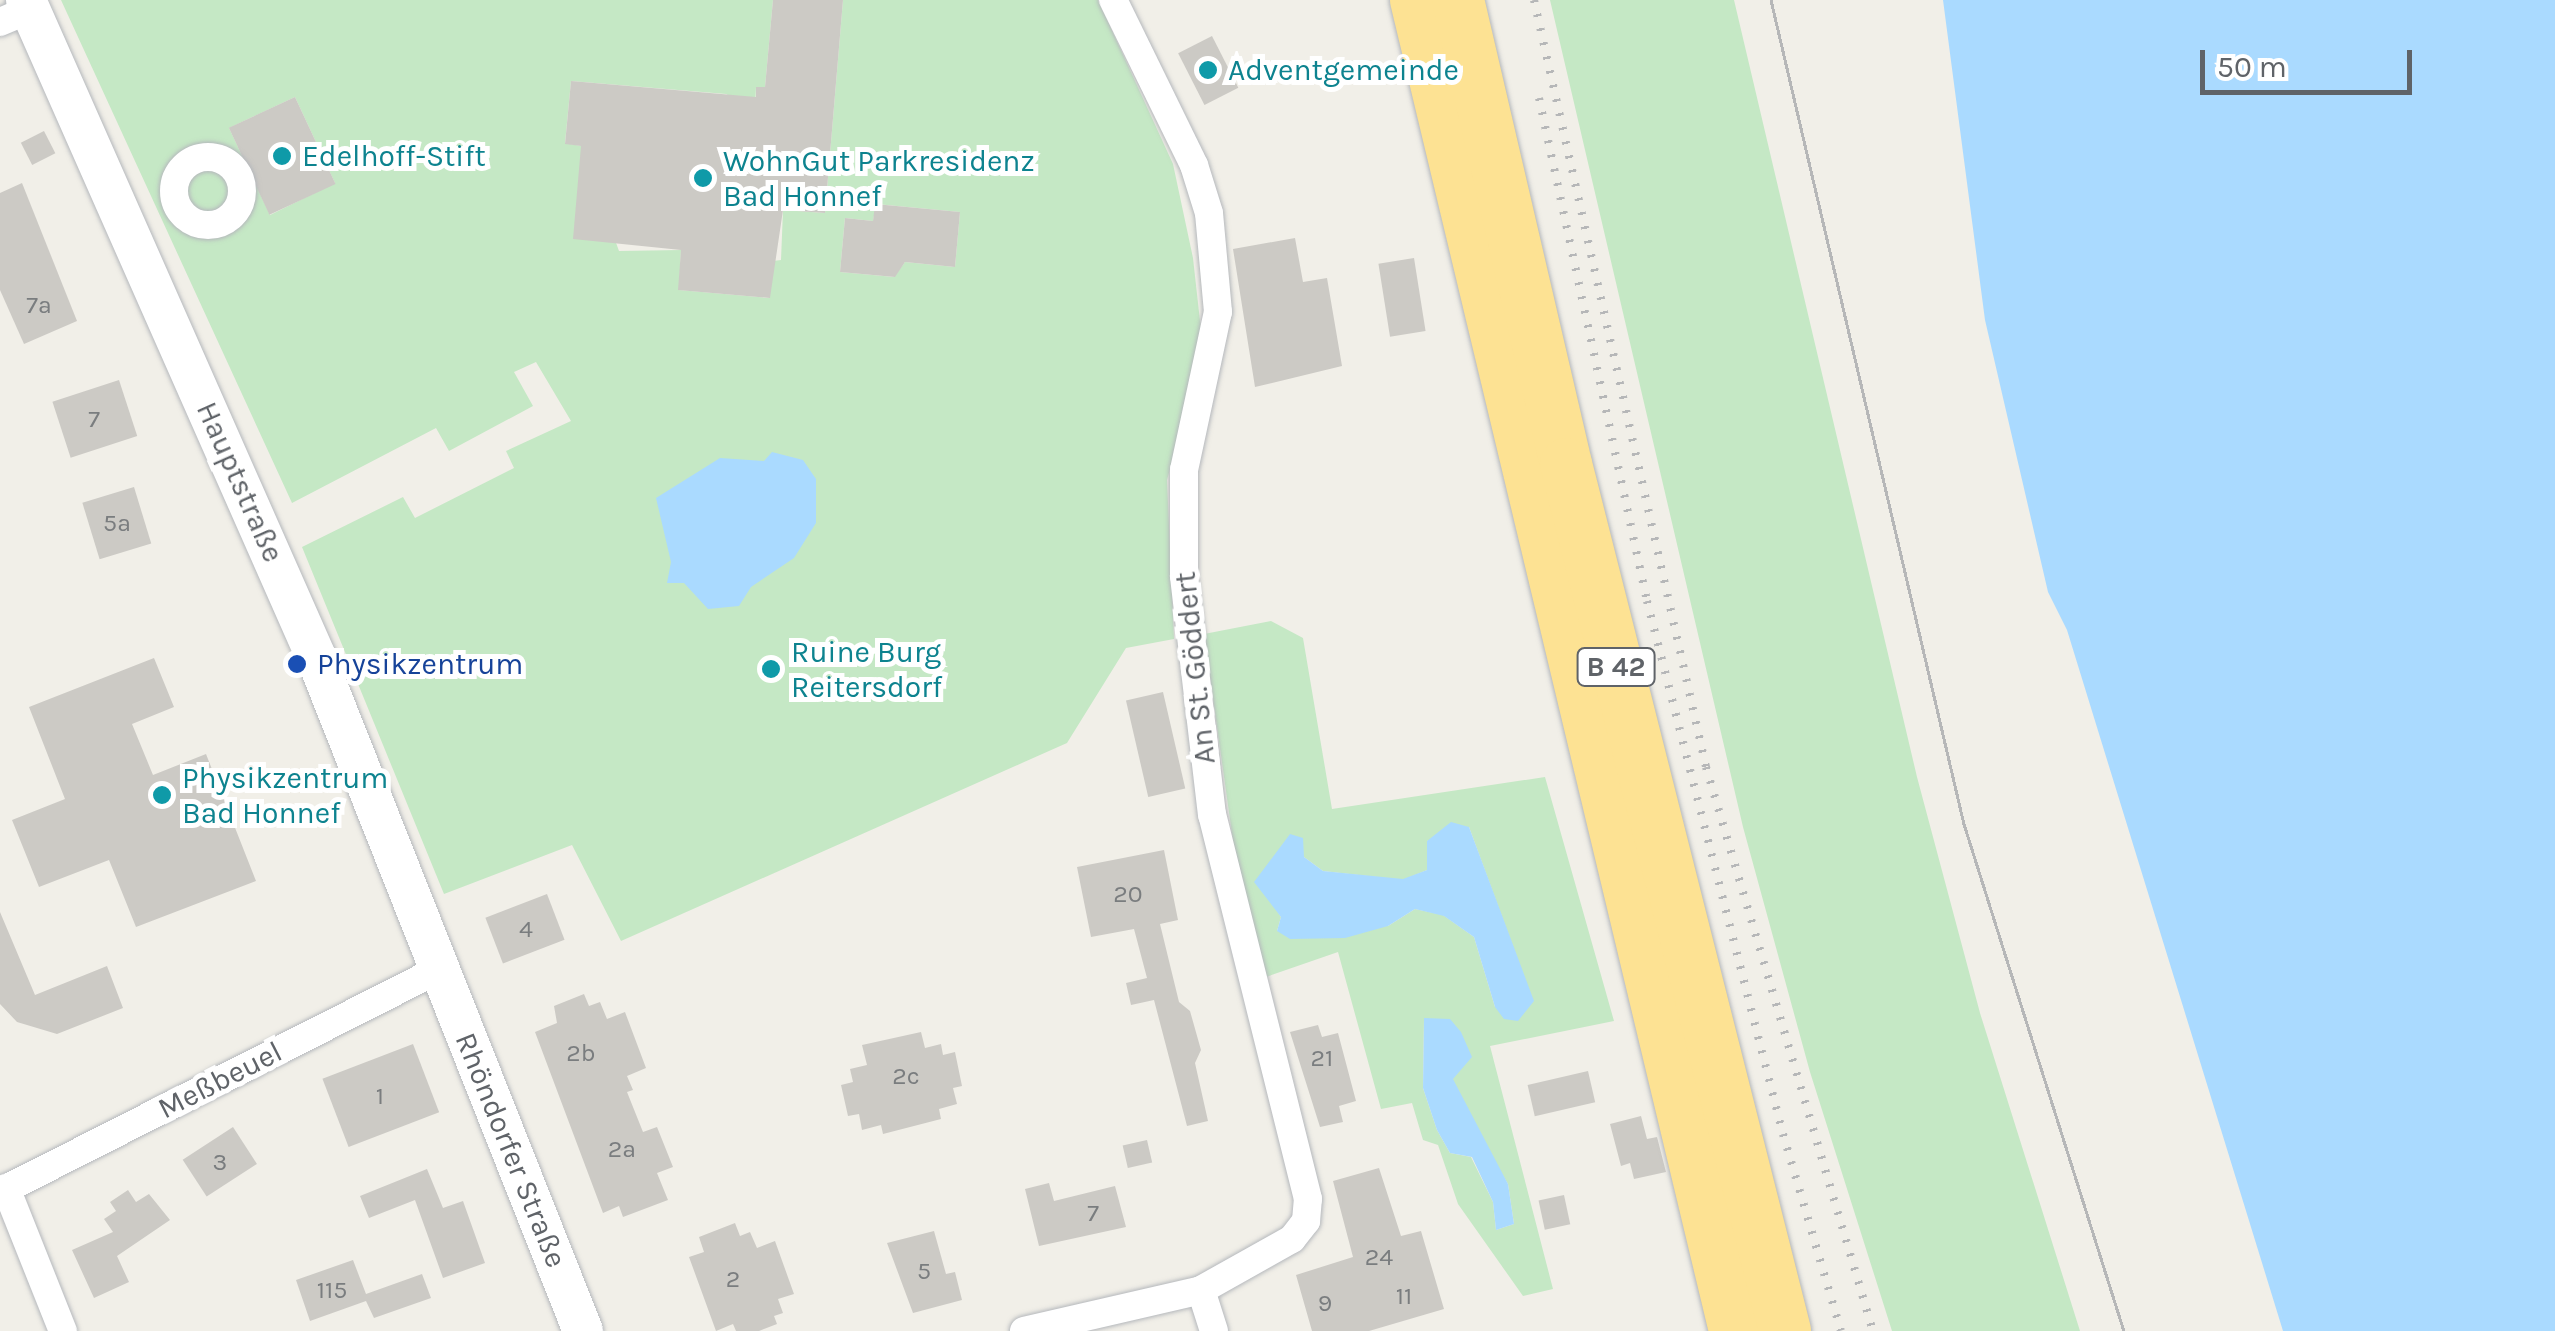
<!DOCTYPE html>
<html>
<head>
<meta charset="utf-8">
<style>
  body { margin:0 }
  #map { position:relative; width:2555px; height:1331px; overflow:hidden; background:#f1efe8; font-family:Karla,sans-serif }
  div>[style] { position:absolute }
  .green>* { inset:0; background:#c5e8c5 }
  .water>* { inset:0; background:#aadaff }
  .building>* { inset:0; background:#cccac5; transform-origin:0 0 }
  .roads { filter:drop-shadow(0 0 2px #b5b8bc) drop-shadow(0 0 2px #b5b8bc) }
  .street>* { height:28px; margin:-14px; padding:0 14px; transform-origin:14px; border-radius:14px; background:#fff }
  .street>.ring { margin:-14px; padding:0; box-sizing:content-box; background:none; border:28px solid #fff; border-radius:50% }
  .secondary>* { height:40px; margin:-20px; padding:0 20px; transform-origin:20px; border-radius:20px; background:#fff }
  .highway>* { height:52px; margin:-26px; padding:0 26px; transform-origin:26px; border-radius:26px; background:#fde293 }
  .tram>* { height:2.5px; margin:-1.25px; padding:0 1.25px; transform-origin:1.25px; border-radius:1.25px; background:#b6b7b8 }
  .rail>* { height:8px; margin-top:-4px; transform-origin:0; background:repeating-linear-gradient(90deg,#b6b7b8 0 2.5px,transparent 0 14.5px) }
  .dots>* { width:28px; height:28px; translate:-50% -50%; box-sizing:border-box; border:5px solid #fff; border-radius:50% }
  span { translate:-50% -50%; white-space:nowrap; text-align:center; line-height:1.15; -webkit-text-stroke:10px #fff; paint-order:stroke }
  .number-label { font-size:25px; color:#7a7d7f }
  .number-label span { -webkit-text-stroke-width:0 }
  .shield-label span { padding:2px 8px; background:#fff; border:2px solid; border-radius:8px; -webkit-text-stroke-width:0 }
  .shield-label { font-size:28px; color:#5f6368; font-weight:700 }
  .culture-label { font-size:30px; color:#0d838f }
  .left { translate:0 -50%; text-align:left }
  .street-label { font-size:30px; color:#5f6368 }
  .transit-label { font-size:30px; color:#164399 }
  .scale { position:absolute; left:2200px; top:50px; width:212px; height:45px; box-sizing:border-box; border:5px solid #5f6368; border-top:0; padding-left:12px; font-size:30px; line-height:35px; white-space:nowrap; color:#5f6368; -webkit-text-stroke:8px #fff; paint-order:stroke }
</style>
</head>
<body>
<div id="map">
  <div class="green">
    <i style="clip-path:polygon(evenodd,61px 0,773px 0,765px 87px,756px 87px,755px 109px,726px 94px,571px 81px,565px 143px,581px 146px,619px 251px,681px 250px,679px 290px,769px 298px,773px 261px,781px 260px,783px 210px,825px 213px,843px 0,1098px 0,1173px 164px,1193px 258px,1203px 348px,1167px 480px,1174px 639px,1126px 648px,1067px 743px,621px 941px,572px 845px,444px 894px,302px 547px,403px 497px,415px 518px,514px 468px,506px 451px,571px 421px,536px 362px,514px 372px,533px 406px,449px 451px,436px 428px,292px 503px,61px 0,295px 97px,335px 183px,270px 215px,229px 128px,295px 97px,61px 0,876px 204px,960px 212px,955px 267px,905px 262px,894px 277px,840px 272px,845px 218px,873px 221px,876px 204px)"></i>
    <i style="clip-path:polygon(1550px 0,1734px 0,1917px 777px,1980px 1013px,2080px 1331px,1892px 1331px,1810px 1072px,1743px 827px)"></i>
    <i style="clip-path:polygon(evenodd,1271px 621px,1303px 638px,1332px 809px,1545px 777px,1614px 1021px,1490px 1046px,1553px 1289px,1523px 1296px,1458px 1204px,1438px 1145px,1423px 1140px,1412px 1103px,1381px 1109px,1338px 952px,1266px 977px,1233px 841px,1204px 634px,1271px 621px,1469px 827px,1533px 1001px,1495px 1007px,1474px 937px,1443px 915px,1415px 909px,1388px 926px,1277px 931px,1281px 917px,1269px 898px,1304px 857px,1323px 871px,1403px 880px,1427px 870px,1427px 841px,1469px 827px,1271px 621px,1424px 1018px,1473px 1126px,1508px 1184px,1514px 1224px,1496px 1230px,1493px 1202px,1471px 1157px,1450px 1153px,1437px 1130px,1423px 1088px,1424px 1018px)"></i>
  </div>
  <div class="water">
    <i style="clip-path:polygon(1943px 0,2555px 0,2555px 1331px,2283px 1331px,2067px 630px,2048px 592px,1985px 320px)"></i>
    <i style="clip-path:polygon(772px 452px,803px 460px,816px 479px,816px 523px,794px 558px,751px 587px,739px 606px,708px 609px,684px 583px,667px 583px,671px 562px,656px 498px,720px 458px,764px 461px)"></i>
    <i style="clip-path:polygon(1451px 822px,1469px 827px,1534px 1001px,1518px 1021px,1504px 1019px,1495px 1007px,1474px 937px,1444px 916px,1415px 909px,1388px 926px,1345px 938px,1290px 939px,1277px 931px,1281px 917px,1254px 882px,1290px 834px,1303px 838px,1304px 857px,1323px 871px,1403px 879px,1427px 870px,1427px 841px)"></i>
    <i style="clip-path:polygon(1424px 1018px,1450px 1019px,1461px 1032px,1472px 1057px,1453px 1079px,1508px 1184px,1514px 1224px,1496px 1230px,1493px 1202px,1472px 1157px,1450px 1153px,1437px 1130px,1423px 1088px)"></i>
  </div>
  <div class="building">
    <i style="clip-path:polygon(773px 0,843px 0,825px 213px,783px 210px,770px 298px,678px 290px,681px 250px,573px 239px,581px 146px,565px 144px,571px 81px,756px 97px,756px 87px,765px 87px)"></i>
    <i style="left:1212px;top:36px;width:58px;height:38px;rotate:63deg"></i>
    <i style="left:295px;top:97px;width:96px;height:73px;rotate:65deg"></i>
    <i style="left:44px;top:131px;width:25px;height:26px;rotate:63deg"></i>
    <i style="clip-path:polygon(22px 183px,77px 321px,24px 344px,0 290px,0 193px)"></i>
    <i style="clip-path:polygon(875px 204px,960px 212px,955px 267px,905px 262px,895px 277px,840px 272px,845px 218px,873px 221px)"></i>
    <i style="clip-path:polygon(1295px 238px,1303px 282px,1327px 278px,1342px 366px,1255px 387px,1233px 249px)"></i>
    <i style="left:1414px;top:258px;width:74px;height:36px;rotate:81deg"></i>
    <i style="left:119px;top:380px;width:59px;height:70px;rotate:72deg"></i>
    <i style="left:134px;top:487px;width:59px;height:54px;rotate:73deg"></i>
    <i style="clip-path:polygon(154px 658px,174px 707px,132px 724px,153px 775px,206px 754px,256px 881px,136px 927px,109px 860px,39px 887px,12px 820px,65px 799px,29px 707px)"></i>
    <i style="left:1163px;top:692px;width:99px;height:38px;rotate:77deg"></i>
    <i style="clip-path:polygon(1164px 850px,1178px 920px,1160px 924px,1179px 1002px,1190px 1011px,1201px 1050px,1195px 1063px,1208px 1121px,1187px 1126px,1154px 1000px,1131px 1005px,1126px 983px,1147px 978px,1134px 929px,1091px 937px,1077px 867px)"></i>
    <i style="left:547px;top:894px;width:49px;height:66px;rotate:69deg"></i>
    <i style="clip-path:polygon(0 912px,35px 995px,107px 966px,123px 1008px,57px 1034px,17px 1022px,0 1004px)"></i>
    <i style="clip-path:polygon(584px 994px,589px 1006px,600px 1002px,607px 1019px,625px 1012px,646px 1068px,627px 1076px,633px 1090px,627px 1092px,643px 1132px,657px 1127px,673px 1167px,657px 1173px,668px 1200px,623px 1217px,619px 1206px,603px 1213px,535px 1032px,557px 1023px,554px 1006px)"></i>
    <i style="clip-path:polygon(1318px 1025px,1322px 1037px,1338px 1033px,1356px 1101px,1339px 1106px,1343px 1122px,1320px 1127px,1290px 1032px)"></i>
    <i style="clip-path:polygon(921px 1032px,925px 1048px,941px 1044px,943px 1055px,955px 1052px,962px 1086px,953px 1088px,957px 1104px,939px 1109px,941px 1119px,883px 1134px,881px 1125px,862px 1130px,859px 1114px,848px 1116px,841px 1085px,853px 1082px,850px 1069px,867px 1065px,862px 1045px)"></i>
    <i style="left:413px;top:1044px;width:73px;height:97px;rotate:69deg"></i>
    <i style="left:1588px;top:1071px;width:32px;height:62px;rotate:77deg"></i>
    <i style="clip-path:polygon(1641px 1116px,1647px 1139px,1657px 1137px,1666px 1172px,1634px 1179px,1630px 1163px,1621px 1166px,1610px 1124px)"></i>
    <i style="left:233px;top:1127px;width:44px;height:60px;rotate:57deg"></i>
    <i style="left:1147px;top:1140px;width:23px;height:25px;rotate:77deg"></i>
    <i style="clip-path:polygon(1379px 1168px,1401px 1236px,1421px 1231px,1444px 1309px,1369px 1331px,1312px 1331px,1296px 1275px,1353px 1257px,1333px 1181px)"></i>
    <i style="clip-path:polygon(427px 1169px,443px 1208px,463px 1201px,485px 1263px,443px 1278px,415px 1200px,369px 1218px,360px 1196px)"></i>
    <i style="clip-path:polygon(1049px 1183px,1054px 1201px,1115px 1186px,1126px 1227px,1039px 1246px,1025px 1189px)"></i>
    <i style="clip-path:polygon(128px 1190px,136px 1202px,149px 1194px,170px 1220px,117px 1256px,129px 1282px,94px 1298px,72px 1250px,113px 1232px,104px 1219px,116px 1211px,110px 1202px)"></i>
    <i style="left:1564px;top:1195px;width:30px;height:26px;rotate:78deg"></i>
    <i style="clip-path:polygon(735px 1223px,740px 1236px,750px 1232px,757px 1248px,775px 1241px,794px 1294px,778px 1299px,783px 1313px,774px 1316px,777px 1324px,759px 1331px,736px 1331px,733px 1324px,716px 1331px,689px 1257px,704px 1252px,699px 1237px)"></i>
    <i style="clip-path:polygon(934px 1231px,946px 1274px,955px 1272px,962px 1300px,913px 1313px,887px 1243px)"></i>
    <i style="clip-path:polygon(353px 1260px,366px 1294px,422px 1274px,431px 1298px,374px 1318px,366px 1301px,310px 1321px,296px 1280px)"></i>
  </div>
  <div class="roads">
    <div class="street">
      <i style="left:0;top:22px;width:34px;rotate:-23deg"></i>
      <i class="ring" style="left:174px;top:157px;width:40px;height:40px"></i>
      <i style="left:6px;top:1188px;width:154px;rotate:68.3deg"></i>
      <i style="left:0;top:1192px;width:493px;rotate:-26.9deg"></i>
      <i style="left:1201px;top:1290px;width:43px;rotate:72.4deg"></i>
      <i style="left:1024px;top:1331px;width:182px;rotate:-13deg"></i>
      <i style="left:1201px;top:1290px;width:104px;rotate:-29.3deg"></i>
      <i style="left:1292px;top:1239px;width:23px;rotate:-52deg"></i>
      <i style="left:1306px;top:1221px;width:22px;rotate:-85deg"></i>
      <i style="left:1308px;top:1199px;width:396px;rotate:-104deg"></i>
      <i style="left:1212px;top:815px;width:241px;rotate:-96.7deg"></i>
      <i style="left:1184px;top:576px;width:106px;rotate:-90deg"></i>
      <i style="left:1184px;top:470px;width:162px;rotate:-77.9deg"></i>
      <i style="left:1218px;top:312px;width:99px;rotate:-95.2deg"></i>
      <i style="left:1209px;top:213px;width:50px;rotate:-107.4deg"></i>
      <i style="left:1194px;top:165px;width:184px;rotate:-116.1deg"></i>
    </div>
    <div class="secondary">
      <i style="left:26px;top:0;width:718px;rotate:66.18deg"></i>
      <i style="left:316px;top:657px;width:725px;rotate:68.39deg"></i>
    </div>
    <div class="highway">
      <i style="left:1416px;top:0;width:1369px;rotate:76.52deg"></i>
      <i style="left:1458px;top:0;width:476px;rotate:76.9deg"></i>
      <i style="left:1566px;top:464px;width:894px;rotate:75.82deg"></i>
    </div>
  </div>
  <div class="tram">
    <i style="left:1771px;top:0;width:846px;rotate:76.82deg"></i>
    <i style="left:1964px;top:824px;width:532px;rotate:72.49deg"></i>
  </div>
  <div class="rail">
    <i style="left:1534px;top:0;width:786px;rotate:77.36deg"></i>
    <i style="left:1706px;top:767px;width:588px;rotate:73.51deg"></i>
    <i style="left:1539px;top:98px;width:514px;rotate:77.88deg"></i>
    <i style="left:1647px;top:601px;width:550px;rotate:75.69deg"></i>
    <i style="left:1783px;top:1134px;width:205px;rotate:73.6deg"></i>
  </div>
  <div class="dots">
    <i style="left:1208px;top:70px;background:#0f9aa8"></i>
    <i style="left:282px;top:156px;background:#0f9aa8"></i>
    <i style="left:703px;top:178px;background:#0f9aa8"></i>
    <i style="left:297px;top:664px;background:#1a4fb4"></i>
    <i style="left:771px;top:669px;background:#0f9aa8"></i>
    <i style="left:162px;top:795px;background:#0f9aa8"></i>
  </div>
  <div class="number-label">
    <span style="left:39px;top:305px">7a</span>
    <span style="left:94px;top:419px">7</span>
    <span style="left:117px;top:523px">5a</span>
    <span style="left:1128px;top:894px">20</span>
    <span style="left:526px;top:929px">4</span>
    <span style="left:581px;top:1053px">2b</span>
    <span style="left:1322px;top:1058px">21</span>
    <span style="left:906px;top:1076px">2c</span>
    <span style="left:380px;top:1096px">1</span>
    <span style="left:622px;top:1149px">2a</span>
    <span style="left:220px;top:1162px">3</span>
    <span style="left:1093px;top:1213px">7</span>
    <span style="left:1379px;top:1257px">24</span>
    <span style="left:924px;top:1271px">5</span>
    <span style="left:733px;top:1279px">2</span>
    <span style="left:332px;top:1290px">115</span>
    <span style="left:1404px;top:1296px">11</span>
    <span style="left:1325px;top:1303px">9</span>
  </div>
  <div class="shield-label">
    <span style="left:1616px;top:667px">B 42</span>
  </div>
  <div class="culture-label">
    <span class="left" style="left:1228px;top:70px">Adventgemeinde</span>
    <span class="left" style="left:302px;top:156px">Edelhoff-Stift</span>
    <span class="left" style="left:723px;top:178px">WohnGut Parkresidenz<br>Bad Honnef</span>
    <span class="left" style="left:791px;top:669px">Ruine Burg<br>Reitersdorf</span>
    <span class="left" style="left:182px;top:795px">Physikzentrum<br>Bad Honnef</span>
  </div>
  <div class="street-label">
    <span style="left:240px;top:482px;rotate:66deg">Hauptstraße</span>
    <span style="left:1195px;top:668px;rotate:-96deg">An St. Göddert</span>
    <span style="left:220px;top:1080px;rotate:-27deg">Meßbeuel</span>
    <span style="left:511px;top:1150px;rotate:68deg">Rhöndorfer Straße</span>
  </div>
  <div class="transit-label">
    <span class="left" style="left:317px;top:664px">Physikzentrum</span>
  </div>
  <div class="scale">50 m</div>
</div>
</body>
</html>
